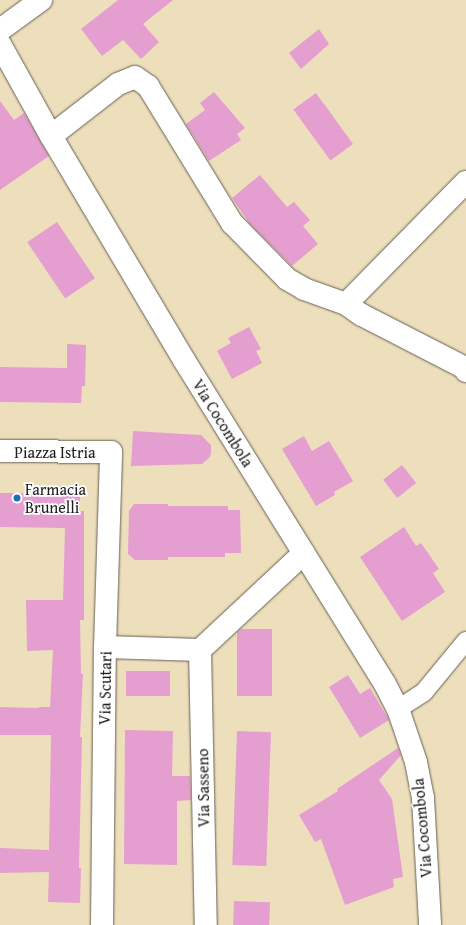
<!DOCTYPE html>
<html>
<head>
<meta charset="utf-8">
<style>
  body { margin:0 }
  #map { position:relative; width:466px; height:925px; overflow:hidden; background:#eedfbc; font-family:"Gentium Book Plus",serif }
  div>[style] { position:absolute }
  .building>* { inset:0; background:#e59ed0; transform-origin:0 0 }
  .roads { filter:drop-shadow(0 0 1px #666054) drop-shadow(0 0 1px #666054) }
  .pedestrian>* { height:18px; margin:-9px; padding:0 9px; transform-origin:9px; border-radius:9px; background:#fff }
  .minor>* { height:22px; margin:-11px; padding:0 11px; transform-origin:11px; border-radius:11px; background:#fff }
  .tertiary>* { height:22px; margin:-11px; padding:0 11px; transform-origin:11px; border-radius:11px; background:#fff }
  .dots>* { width:11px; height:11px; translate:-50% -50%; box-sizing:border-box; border:2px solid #fff; border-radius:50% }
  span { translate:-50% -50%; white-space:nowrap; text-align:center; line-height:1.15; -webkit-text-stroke:3.5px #fff; paint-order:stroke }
  .street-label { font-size:16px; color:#1c1c1c }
  .poi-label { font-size:16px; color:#1c1c1c }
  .left { translate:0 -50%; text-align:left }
</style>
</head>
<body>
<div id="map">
  <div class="building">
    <i style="clip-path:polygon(118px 0,173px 0,143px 24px,159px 42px,141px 59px,123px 40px,102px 56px,81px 29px)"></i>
    <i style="clip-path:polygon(319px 29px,329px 44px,301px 69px,289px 53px)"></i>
    <i style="clip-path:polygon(214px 92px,245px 128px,237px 134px,241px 140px,209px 161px,186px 124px,205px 110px,200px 103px)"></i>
    <i style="left:316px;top:93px;width:63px;height:28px;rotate:54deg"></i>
    <i style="clip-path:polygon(0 101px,14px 120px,24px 113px,49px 156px,0 190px)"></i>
    <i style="clip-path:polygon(260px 175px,287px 207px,294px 202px,310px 220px,303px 226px,318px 244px,292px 266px,250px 224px,232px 198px)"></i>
    <i style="left:57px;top:222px;width:68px;height:36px;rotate:56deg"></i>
    <i style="clip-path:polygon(249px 327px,261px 349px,256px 351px,262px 363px,232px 379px,217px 351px,231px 343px,228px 338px)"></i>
    <i style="clip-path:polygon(67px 344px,86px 345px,85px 386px,82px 386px,81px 403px,0 402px,0 367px,67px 368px)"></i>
    <i style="clip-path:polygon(133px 431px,201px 435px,211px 445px,211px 454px,209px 458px,202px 464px,131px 466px)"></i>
    <i style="clip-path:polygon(304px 436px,312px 451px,329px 441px,353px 481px,334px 492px,335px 495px,316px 506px,282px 449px)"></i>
    <i style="left:402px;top:465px;width:23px;height:24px;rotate:52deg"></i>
    <i style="clip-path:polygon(0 493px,80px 494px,80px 511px,84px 511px,84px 620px,80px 620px,81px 674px,83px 674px,80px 737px,82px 737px,79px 868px,81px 868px,80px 903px,48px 902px,49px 872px,0 873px,0 848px,49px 850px,51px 735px,0 735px,0 707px,38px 708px,39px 707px,50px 707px,53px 650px,27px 651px,26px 600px,63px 600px,65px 528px,0 527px)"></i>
    <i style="clip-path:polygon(134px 504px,168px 504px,168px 506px,228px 506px,228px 510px,240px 510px,241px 553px,225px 553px,225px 557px,168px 557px,168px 560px,135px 560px,128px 554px,129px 511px)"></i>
    <i style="clip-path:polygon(404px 527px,416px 546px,421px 543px,439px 569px,433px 573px,445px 592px,402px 621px,360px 557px)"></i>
    <i style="clip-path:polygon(241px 629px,272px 629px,272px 696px,237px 696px,237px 632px)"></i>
    <i style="left:126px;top:671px;width:44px;height:25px"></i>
    <i style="clip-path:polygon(348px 675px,360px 694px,370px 688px,389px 720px,360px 738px,329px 687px)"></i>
    <i style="clip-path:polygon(125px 730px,173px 731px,172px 776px,190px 776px,191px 800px,177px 801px,177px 865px,124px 864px)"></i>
    <i style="left:237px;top:731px;width:34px;height:134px;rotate:2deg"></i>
    <i style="clip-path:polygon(398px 748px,401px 755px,379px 780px,392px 799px,403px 877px,393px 879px,394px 887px,345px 905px,321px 839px,315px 842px,299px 815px,338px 791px,337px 789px)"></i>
    <i style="left:234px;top:901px;width:36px;height:24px;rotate:2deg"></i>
  </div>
  <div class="roads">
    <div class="pedestrian">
      <i style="left:398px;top:709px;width:31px;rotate:-33deg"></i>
      <i style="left:424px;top:692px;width:66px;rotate:-50.5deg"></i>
    </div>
    <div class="minor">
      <i style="left:0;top:30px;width:51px;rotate:-36.2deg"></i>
      <i style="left:51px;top:136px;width:85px;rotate:-37.8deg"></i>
      <i style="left:118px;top:84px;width:18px;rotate:-22deg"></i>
      <i style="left:135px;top:77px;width:16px;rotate:35deg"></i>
      <i style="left:148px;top:86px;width:161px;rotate:58.5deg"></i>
      <i style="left:232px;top:223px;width:78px;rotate:45.5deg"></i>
      <i style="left:287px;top:279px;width:20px;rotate:30deg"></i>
      <i style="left:304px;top:289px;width:45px;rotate:19.7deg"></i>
      <i style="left:346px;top:304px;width:19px;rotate:35deg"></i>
      <i style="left:362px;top:315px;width:114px;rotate:27.2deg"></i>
      <i style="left:463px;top:367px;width:5px;rotate:53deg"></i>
      <i style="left:346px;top:304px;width:171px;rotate:-45.5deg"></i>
      <i style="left:105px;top:647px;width:95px;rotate:1.8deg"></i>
      <i style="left:200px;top:650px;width:142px;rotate:-43deg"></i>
      <i style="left:200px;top:650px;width:275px;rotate:88.8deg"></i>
      <i style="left:102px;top:925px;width:278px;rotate:-89.4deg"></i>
      <i style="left:105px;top:647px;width:195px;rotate:-88.2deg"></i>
    </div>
    <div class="tertiary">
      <i style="left:0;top:44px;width:105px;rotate:61deg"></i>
      <i style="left:51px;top:136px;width:261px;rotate:59.3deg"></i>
      <i style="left:184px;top:360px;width:381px;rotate:58.2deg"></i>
      <i style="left:385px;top:684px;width:28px;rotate:63deg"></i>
      <i style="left:398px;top:709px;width:56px;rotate:71.2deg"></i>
      <i style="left:416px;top:762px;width:37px;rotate:79deg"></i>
      <i style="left:423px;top:798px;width:127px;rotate:86.8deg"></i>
      <i style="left:0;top:451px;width:111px;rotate:0.5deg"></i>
    </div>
  </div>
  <div class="dots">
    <i style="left:17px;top:498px;background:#1f6fb2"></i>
  </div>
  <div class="street-label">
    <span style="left:223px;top:423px;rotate:58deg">Via Cocombola</span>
    <span style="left:55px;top:452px">Piazza Istria</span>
    <span style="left:105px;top:688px;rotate:-89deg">Via Scutari</span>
    <span style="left:203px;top:788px;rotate:-91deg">Via Sasseno</span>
    <span style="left:422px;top:828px;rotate:-95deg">Via Cocombola</span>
  </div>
  <div class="poi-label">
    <span class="left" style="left:25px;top:498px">Farmacia<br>Brunelli</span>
  </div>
</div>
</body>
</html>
